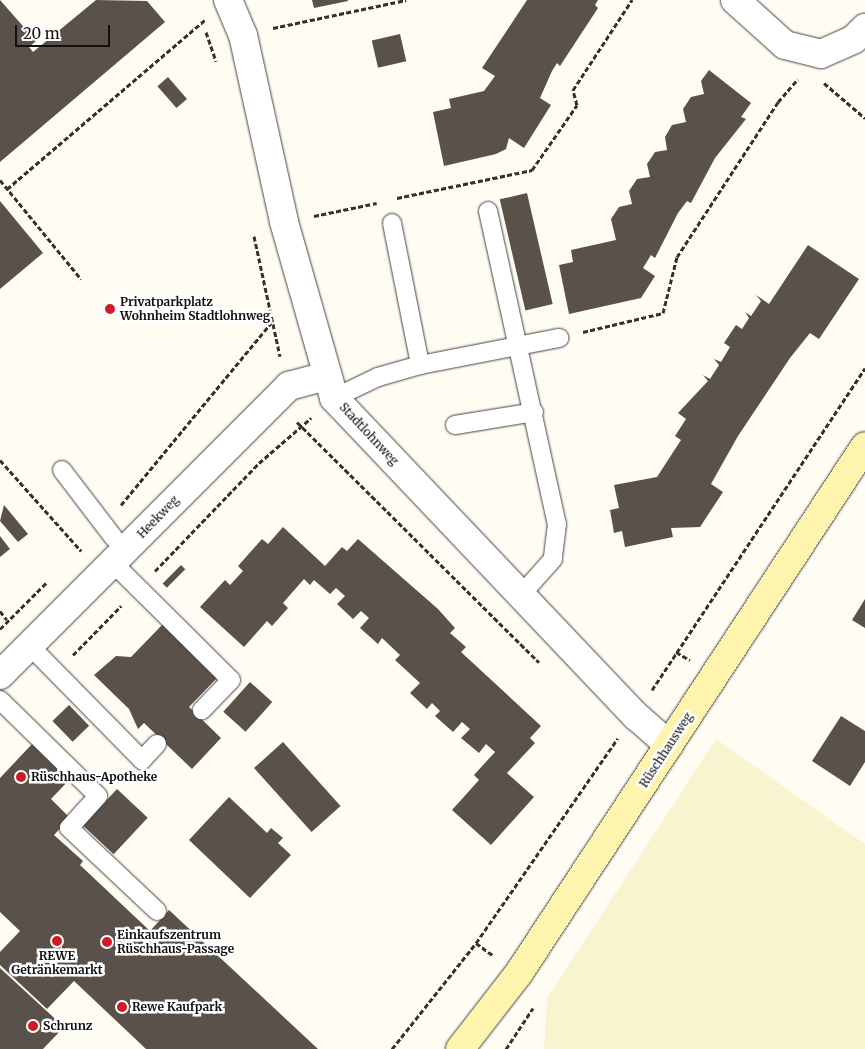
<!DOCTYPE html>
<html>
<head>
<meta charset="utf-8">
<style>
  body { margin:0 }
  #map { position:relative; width:865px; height:1049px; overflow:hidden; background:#fffcf3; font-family:Merriweather,serif }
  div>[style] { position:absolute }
  .farmland>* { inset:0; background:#f8f4d0 }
  .building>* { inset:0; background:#5a514b; transform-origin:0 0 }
  .path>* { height:3px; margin-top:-1.5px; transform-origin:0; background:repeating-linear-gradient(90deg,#323232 0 5px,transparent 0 7.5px) }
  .roads { filter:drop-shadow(0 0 1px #434343) drop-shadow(0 0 1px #434343) }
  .lane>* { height:18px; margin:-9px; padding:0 9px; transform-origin:9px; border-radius:9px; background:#fff }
  .street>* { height:28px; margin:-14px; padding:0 14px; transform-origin:14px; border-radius:14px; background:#fff }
  .secondary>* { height:28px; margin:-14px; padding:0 14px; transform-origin:14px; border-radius:14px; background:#fff4ae }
  .dots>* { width:14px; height:14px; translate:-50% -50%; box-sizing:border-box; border:2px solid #fff; border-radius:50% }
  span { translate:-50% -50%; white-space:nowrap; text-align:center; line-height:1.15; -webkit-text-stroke:5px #fff; paint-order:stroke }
  .poi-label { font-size:12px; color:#101010; font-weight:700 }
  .left { translate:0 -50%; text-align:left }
  .street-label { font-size:12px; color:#101010 }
  .scale { position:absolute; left:15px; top:25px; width:95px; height:22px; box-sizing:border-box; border:2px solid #101010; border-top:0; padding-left:6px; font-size:15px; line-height:18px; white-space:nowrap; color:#101010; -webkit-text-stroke:4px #fff; paint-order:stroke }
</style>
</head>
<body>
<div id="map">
  <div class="farmland">
    <i style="clip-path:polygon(716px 739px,865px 844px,865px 1049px,544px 1049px,547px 998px)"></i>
  </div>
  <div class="building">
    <i style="clip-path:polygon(0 0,36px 41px,29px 47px,33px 52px,96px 0,147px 1px,165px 22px,0 162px)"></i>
    <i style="clip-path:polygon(312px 0,348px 0,348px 1px,314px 8px)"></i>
    <i style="clip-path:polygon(527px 0,598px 0,595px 5px,598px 8px,560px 66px,557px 63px,552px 71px,540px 98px,551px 105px,524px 148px,509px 138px,506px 149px,496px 154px,444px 166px,433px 112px,451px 108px,449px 99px,484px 91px,495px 76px,482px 68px)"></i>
    <i style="left:400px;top:34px;width:28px;height:29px;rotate:77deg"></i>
    <i style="clip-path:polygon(709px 70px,751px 103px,741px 117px,746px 119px,715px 158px,691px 203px,687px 201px,678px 213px,655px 258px,651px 255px,643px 268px,655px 276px,641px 298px,569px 314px,559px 265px,573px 262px,571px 250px,616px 240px,611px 219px,619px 207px,632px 204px,629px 191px,637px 179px,650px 177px,647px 164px,655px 152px,667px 150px,665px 137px,672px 125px,686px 122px,683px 109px,691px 97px,704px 94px,701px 81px)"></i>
    <i style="left:168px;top:77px;width:29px;height:14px;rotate:49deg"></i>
    <i style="left:527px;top:193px;width:114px;height:28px;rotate:77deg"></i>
    <i style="clip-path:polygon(0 201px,43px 253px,0 289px)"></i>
    <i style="clip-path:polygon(808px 245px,859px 279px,819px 339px,810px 333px,790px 358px,738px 436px,711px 484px,723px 492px,700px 527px,671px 528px,673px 537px,625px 547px,622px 531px,614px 533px,610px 510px,619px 508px,614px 485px,657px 477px,681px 440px,675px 436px,686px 419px,678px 413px,708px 381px,703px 375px,710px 379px,719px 365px,714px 359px,721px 362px,730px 347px,724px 343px,736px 325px,742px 329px,749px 318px,745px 312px,751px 316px,761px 301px,756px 295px,769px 304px)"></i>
    <i style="clip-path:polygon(4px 505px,28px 534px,18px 542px,0 521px)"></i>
    <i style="clip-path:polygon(283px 527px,325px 566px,342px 547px,347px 551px,358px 539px,438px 609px,455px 628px,450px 633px,466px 647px,461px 652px,541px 726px,530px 738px,535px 743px,507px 773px,534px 797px,491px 845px,452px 810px,479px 780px,474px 775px,495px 752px,486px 744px,479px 753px,461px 738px,470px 729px,462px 722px,453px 732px,435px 716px,440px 711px,432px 703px,427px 709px,410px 693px,420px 683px,395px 660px,400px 655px,382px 638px,378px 644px,360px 628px,369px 618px,361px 611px,353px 619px,337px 604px,345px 596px,336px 588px,330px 594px,314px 580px,310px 585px,304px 579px,283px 603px,288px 608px,272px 626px,267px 621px,244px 647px,200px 607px,225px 580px,230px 585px,243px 571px,238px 566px,262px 539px,268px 544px)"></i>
    <i style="clip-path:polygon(0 536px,10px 549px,0 557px)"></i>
    <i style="left:181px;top:565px;width:6px;height:26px;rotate:45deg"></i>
    <i style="clip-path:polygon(865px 599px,865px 628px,852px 620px)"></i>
    <i style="clip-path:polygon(163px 624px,218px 677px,189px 707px,221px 738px,192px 769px,144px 723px,138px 729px,129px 709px,94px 675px,116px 656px,131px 657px)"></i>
    <i style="left:250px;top:682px;width:30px;height:40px;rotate:42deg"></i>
    <i style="left:69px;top:705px;width:29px;height:23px;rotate:46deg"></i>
    <i style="clip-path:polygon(841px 716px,865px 731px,865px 762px,850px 786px,812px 761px)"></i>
    <i style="left:283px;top:742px;width:86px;height:39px;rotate:48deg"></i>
    <i style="clip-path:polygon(33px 743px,71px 778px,51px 799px,70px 818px,54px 835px,83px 861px,80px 865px,150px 931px,169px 910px,318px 1049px,146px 1049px,74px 981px,47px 1009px,0 965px,0 952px,20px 931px,0 912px,0 778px)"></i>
    <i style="left:117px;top:789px;width:42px;height:50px;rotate:43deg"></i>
    <i style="clip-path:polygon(229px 797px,267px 833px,271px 828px,283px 838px,278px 843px,291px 855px,250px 898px,189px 840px)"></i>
    <i style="clip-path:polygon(0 968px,64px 1027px,43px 1049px,0 1049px)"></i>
  </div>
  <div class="path">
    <i style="left:273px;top:28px;width:136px;rotate:-11.9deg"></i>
    <i style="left:206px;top:32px;width:31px;rotate:71deg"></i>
    <i style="left:824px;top:83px;width:54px;rotate:40.5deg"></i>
    <i style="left:0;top:180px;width:128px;rotate:50.7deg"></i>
    <i style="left:7px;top:189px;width:260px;rotate:-40.5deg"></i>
    <i style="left:397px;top:198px;width:138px;rotate:-11.7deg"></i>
    <i style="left:532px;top:170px;width:79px;rotate:-55.3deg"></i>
    <i style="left:577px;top:105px;width:16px;rotate:-105deg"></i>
    <i style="left:573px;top:90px;width:108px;rotate:-56.8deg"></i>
    <i style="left:314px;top:216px;width:64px;rotate:-11.7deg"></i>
    <i style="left:254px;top:236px;width:123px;rotate:77.8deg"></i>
    <i style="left:583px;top:332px;width:82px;rotate:-13.4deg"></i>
    <i style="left:663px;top:313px;width:58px;rotate:-76deg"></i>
    <i style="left:677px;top:257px;width:185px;rotate:-56.9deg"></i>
    <i style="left:778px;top:102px;width:30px;rotate:-49deg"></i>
    <i style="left:297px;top:422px;width:341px;rotate:44.8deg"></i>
    <i style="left:0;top:460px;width:122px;rotate:48.3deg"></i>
    <i style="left:121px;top:505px;width:236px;rotate:-50.5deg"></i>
    <i style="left:155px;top:571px;width:150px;rotate:-46.1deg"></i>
    <i style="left:259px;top:463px;width:69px;rotate:-40.9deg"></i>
    <i style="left:0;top:611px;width:11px;rotate:52deg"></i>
    <i style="left:0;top:629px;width:66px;rotate:-45deg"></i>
    <i style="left:676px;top:652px;width:16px;rotate:30deg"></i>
    <i style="left:73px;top:655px;width:69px;rotate:-45.6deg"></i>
    <i style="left:652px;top:690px;width:386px;rotate:-56.5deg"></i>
    <i style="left:476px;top:943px;width:22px;rotate:36deg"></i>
    <i style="left:392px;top:1049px;width:135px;rotate:-51.6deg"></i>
    <i style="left:476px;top:943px;width:249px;rotate:-55.3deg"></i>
    <i style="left:506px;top:1049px;width:49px;rotate:-56.6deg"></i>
  </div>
  <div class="roads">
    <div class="lane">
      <i style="left:488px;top:211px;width:321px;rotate:77.6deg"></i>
      <i style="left:557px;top:524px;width:35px;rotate:97deg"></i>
      <i style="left:553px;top:559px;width:48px;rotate:131.6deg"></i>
      <i style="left:392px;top:223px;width:145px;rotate:78.8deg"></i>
      <i style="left:334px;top:398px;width:49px;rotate:-25.5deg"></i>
      <i style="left:378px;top:377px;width:44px;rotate:-15.9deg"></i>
      <i style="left:420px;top:365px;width:142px;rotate:-11deg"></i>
      <i style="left:455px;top:425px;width:80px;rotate:-9.3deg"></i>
      <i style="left:62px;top:470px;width:86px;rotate:52.6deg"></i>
      <i style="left:113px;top:563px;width:166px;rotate:44.8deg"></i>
      <i style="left:231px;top:680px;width:42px;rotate:134deg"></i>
      <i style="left:30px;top:646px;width:160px;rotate:45.5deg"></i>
      <i style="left:142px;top:760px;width:22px;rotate:-47deg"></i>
      <i style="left:0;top:700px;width:137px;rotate:44.4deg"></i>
      <i style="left:98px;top:796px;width:43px;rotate:132.2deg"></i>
      <i style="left:69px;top:828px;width:121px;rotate:43.3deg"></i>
    </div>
    <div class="street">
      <i style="left:228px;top:0;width:38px;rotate:67deg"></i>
      <i style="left:243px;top:35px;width:191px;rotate:77.6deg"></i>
      <i style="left:284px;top:222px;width:183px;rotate:74.1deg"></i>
      <i style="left:334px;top:398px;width:439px;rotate:46.5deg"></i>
      <i style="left:636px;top:716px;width:44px;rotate:41.3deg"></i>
      <i style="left:735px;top:0;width:67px;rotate:42deg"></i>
      <i style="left:785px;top:45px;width:37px;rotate:14deg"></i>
      <i style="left:821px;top:54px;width:36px;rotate:-24deg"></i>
      <i style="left:854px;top:39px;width:16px;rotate:-45deg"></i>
      <i style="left:0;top:675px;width:409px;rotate:-45deg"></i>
      <i style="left:289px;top:386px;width:38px;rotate:-15deg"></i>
    </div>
    <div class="secondary">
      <i style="left:460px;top:1049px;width:96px;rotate:-52.2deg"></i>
      <i style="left:519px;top:973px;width:630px;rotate:-56.71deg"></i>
    </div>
  </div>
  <div class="dots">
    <i style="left:110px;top:309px;background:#cd1b27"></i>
    <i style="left:21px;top:777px;background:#cd1b27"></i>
    <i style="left:57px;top:941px;background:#cd1b27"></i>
    <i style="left:107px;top:942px;background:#cd1b27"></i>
    <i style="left:122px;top:1007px;background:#cd1b27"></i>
    <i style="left:33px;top:1026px;background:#cd1b27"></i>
  </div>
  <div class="poi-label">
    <span class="left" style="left:120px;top:309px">Privatparkplatz<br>Wohnheim Stadtlohnweg</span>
    <span class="left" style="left:31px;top:777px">Rüschhaus-Apotheke</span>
    <span class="left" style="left:117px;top:942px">Einkaufszentrum<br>Rüschhaus-Passage</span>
    <span style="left:57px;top:963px">REWE<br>Getränkemarkt</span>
    <span class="left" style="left:132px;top:1007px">Rewe Kaufpark</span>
    <span class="left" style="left:43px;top:1026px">Schrunz</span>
  </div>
  <div class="street-label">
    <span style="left:369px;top:434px;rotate:47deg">Stadtlohnweg</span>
    <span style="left:158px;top:517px;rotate:-46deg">Heekweg</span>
    <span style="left:666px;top:750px;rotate:-57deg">Rüschhausweg</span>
  </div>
  <div class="scale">20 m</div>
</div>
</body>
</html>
